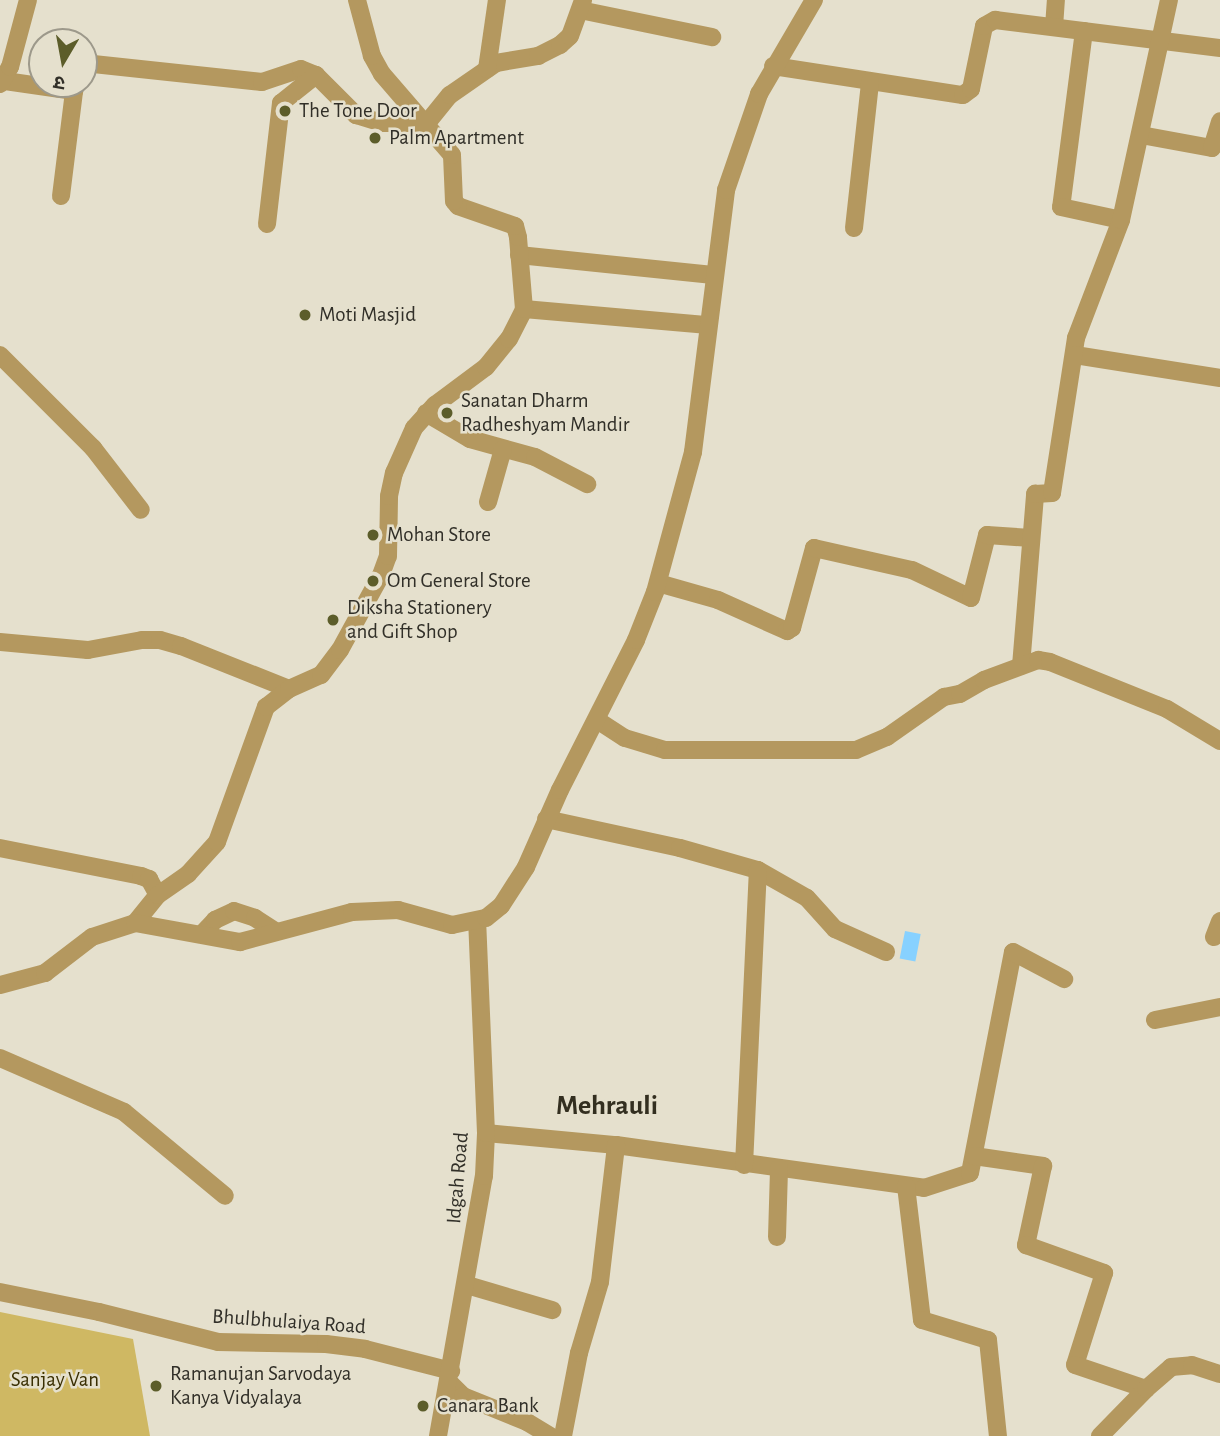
<!DOCTYPE html>
<html>
<head>
<meta charset="utf-8">
<style>
  body { margin:0 }
  #map { position:relative; width:1220px; height:1436px; overflow:hidden; background:#e5e0cd; font-family:"Alegreya Sans","Noto Sans Devanagari",sans-serif }
  div>[style] { position:absolute }
  .green>* { inset:0; background:#cfb863 }
  .water>* { inset:0; background:#87d1ff; transform-origin:0 0 }
  .minor>* { height:18px; margin:-9px; padding:0 9px; transform-origin:9px; border-radius:9px; background:#b4985f }
  .tertiary>* { height:18px; margin:-9px; padding:0 9px; transform-origin:9px; border-radius:9px; background:#b4985f }
  .dots>* { width:19px; height:19px; translate:-50% -50%; box-sizing:border-box; border:4px solid #e5e0cd; border-radius:50% }
  span { translate:-50% -50%; white-space:nowrap; text-align:center; line-height:1.15; -webkit-text-stroke:5px #e5e0cd; paint-order:stroke }
  .poi-label { font-size:21px; color:#312f28 }
  .left { translate:0 -50%; text-align:left }
  .street-label { font-size:21px; color:#312f28 }
  .park-label { font-size:21px; color:#3a2f03 }
  .district-label { font-size:28px; color:#332f20; font-weight:700 }
  .north { position:absolute; left:28px; top:28px; width:70px; height:70px; box-sizing:border-box; background:#e5e0cd; border:2px solid #9d998b; border-radius:50%; rotate:190deg; font-size:19px; font-weight:700; line-height:28px; text-align:center; color:#312f28 }
  .north::after { content:''; display:block; margin:auto; width:24px; height:32px; background:#5c5d2a; clip-path:polygon(50% 0,100% 100%,50% 72%,0 100%) }
</style>
</head>
<body>
<div id="map">
  <div class="green">
    <i style="clip-path:polygon(0 1312px,133px 1339px,150px 1436px,0 1436px)"></i>
  </div>
  <div class="water">
    <i style="left:905px;top:931px;width:16px;height:28px;rotate:11deg"></i>
  </div>
  <div class="minor">
    <i style="left:580px;top:10px;width:135px;rotate:11.6deg"></i>
    <i style="left:1054px;top:27px;width:27px;rotate:-86deg"></i>
    <i style="left:1084px;top:31px;width:177px;rotate:97.4deg"></i>
    <i style="left:1061px;top:207px;width:61px;rotate:12.2deg"></i>
    <i style="left:84px;top:63px;width:179px;rotate:6.1deg"></i>
    <i style="left:262px;top:82px;width:41px;rotate:-18.4deg"></i>
    <i style="left:301px;top:69px;width:16px;rotate:22deg"></i>
    <i style="left:316px;top:75px;width:57px;rotate:45deg"></i>
    <i style="left:356px;top:115px;width:27px;rotate:17deg"></i>
    <i style="left:382px;top:123px;width:45px"></i>
    <i style="left:427px;top:123px;width:36px;rotate:-51deg"></i>
    <i style="left:450px;top:95px;width:56px;rotate:-34.8deg"></i>
    <i style="left:496px;top:63px;width:43px;rotate:-9.5deg"></i>
    <i style="left:538px;top:56px;width:25px;rotate:-27deg"></i>
    <i style="left:560px;top:45px;width:13px;rotate:-42deg"></i>
    <i style="left:570px;top:36px;width:38px;rotate:-70deg"></i>
    <i style="left:773px;top:66px;width:192px;rotate:8.7deg"></i>
    <i style="left:963px;top:95px;width:10px;rotate:-37deg"></i>
    <i style="left:971px;top:89px;width:64px;rotate:-78.3deg"></i>
    <i style="left:984px;top:26px;width:13px;rotate:-29deg"></i>
    <i style="left:995px;top:20px;width:227px;rotate:7.1deg"></i>
    <i style="left:487px;top:69px;width:70px;rotate:-81.8deg"></i>
    <i style="left:5px;top:81px;width:70px;rotate:8.2deg"></i>
    <i style="left:0;top:84px;width:20px;rotate:-60deg"></i>
    <i style="left:10px;top:67px;width:69px;rotate:-75deg"></i>
    <i style="left:1141px;top:135px;width:72px;rotate:10.4deg"></i>
    <i style="left:1212px;top:148px;width:28px;rotate:-73deg"></i>
    <i style="left:61px;top:196px;width:113px;rotate:-82.9deg"></i>
    <i style="left:267px;top:224px;width:122px;rotate:-83.4deg"></i>
    <i style="left:281px;top:103px;width:45px;rotate:-38.7deg"></i>
    <i style="left:854px;top:228px;width:147px;rotate:-83.7deg"></i>
    <i style="left:519px;top:255px;width:195px;rotate:5.9deg"></i>
    <i style="left:524px;top:309px;width:185px;rotate:5deg"></i>
    <i style="left:0;top:355px;width:132px;rotate:45deg"></i>
    <i style="left:93px;top:448px;width:78px;rotate:52.3deg"></i>
    <i style="left:1075px;top:355px;width:147px;rotate:9deg"></i>
    <i style="left:426px;top:413px;width:51px;rotate:30.6deg"></i>
    <i style="left:470px;top:439px;width:67px;rotate:15.5deg"></i>
    <i style="left:535px;top:457px;width:59px;rotate:27.4deg"></i>
    <i style="left:488px;top:502px;width:55px;rotate:-74.2deg"></i>
    <i style="left:658px;top:583px;width:62px;rotate:15.8deg"></i>
    <i style="left:718px;top:600px;width:76px;rotate:24.2deg"></i>
    <i style="left:787px;top:631px;width:6px;rotate:-31deg"></i>
    <i style="left:792px;top:628px;width:83px;rotate:-74.6deg"></i>
    <i style="left:814px;top:548px;width:100px;rotate:12.7deg"></i>
    <i style="left:912px;top:570px;width:65px;rotate:25.4deg"></i>
    <i style="left:971px;top:598px;width:65px;rotate:-75.7deg"></i>
    <i style="left:987px;top:535px;width:44px;rotate:3.9deg"></i>
    <i style="left:0;top:642px;width:88px;rotate:5.2deg"></i>
    <i style="left:88px;top:650px;width:55px;rotate:-10.5deg"></i>
    <i style="left:142px;top:640px;width:18px"></i>
    <i style="left:160px;top:640px;width:22px;rotate:16deg"></i>
    <i style="left:181px;top:646px;width:116px;rotate:21.7deg"></i>
    <i style="left:1021px;top:666px;width:173px;rotate:-85.3deg"></i>
    <i style="left:1035px;top:494px;width:17px;rotate:-3deg"></i>
    <i style="left:1052px;top:493px;width:157px;rotate:-81.2deg"></i>
    <i style="left:1076px;top:338px;width:126px;rotate:-69.1deg"></i>
    <i style="left:1121px;top:220px;width:225px;rotate:-77.7deg"></i>
    <i style="left:597px;top:720px;width:33px;rotate:33deg"></i>
    <i style="left:625px;top:738px;width:42px;rotate:16.7deg"></i>
    <i style="left:665px;top:750px;width:191px"></i>
    <i style="left:856px;top:750px;width:34px;rotate:-23deg"></i>
    <i style="left:887px;top:737px;width:70px;rotate:-35.1deg"></i>
    <i style="left:944px;top:697px;width:16px;rotate:-11deg"></i>
    <i style="left:960px;top:694px;width:28px;rotate:-30deg"></i>
    <i style="left:984px;top:680px;width:58px;rotate:-20.3deg"></i>
    <i style="left:1038px;top:660px;width:12px;rotate:9deg"></i>
    <i style="left:1050px;top:662px;width:126px;rotate:21.9deg"></i>
    <i style="left:1167px;top:709px;width:62px;rotate:31.1deg"></i>
    <i style="left:546px;top:819px;width:137px;rotate:12.2deg"></i>
    <i style="left:680px;top:848px;width:81px;rotate:15.8deg"></i>
    <i style="left:758px;top:870px;width:56px;rotate:29.7deg"></i>
    <i style="left:807px;top:898px;width:42px;rotate:47.9deg"></i>
    <i style="left:835px;top:929px;width:56px;rotate:24.3deg"></i>
    <i style="left:0;top:848px;width:144px;rotate:11.2deg"></i>
    <i style="left:141px;top:876px;width:9px;rotate:21deg"></i>
    <i style="left:149px;top:879px;width:18px;rotate:61deg"></i>
    <i style="left:135px;top:923px;width:36px;rotate:-51deg"></i>
    <i style="left:158px;top:895px;width:37px;rotate:-35deg"></i>
    <i style="left:188px;top:874px;width:43px;rotate:-47.8deg"></i>
    <i style="left:217px;top:842px;width:144px;rotate:-70.1deg"></i>
    <i style="left:266px;top:707px;width:29px;rotate:-38deg"></i>
    <i style="left:289px;top:689px;width:35px;rotate:-24deg"></i>
    <i style="left:321px;top:675px;width:31px;rotate:-53deg"></i>
    <i style="left:340px;top:650px;width:85px;rotate:-61.3deg"></i>
    <i style="left:381px;top:575px;width:20px;rotate:-70deg"></i>
    <i style="left:388px;top:556px;width:60px;rotate:-89deg"></i>
    <i style="left:389px;top:496px;width:24px;rotate:-78deg"></i>
    <i style="left:394px;top:473px;width:49px;rotate:-66deg"></i>
    <i style="left:414px;top:428px;width:31px;rotate:-48deg"></i>
    <i style="left:435px;top:405px;width:64px;rotate:-36.7deg"></i>
    <i style="left:486px;top:367px;width:36px;rotate:-51deg"></i>
    <i style="left:509px;top:339px;width:34px;rotate:-63deg"></i>
    <i style="left:524px;top:309px;width:72px;rotate:-94.8deg"></i>
    <i style="left:518px;top:237px;width:11px;rotate:-105deg"></i>
    <i style="left:515px;top:226px;width:60px;rotate:-160.7deg"></i>
    <i style="left:458px;top:206px;width:6px;rotate:-129deg"></i>
    <i style="left:454px;top:201px;width:46px;rotate:-92.5deg"></i>
    <i style="left:452px;top:155px;width:107px;rotate:-130.8deg"></i>
    <i style="left:382px;top:74px;width:21px;rotate:-119deg"></i>
    <i style="left:372px;top:56px;width:58px;rotate:-105deg"></i>
    <i style="left:1214px;top:937px;width:17px;rotate:-69deg"></i>
    <i style="left:1155px;top:1020px;width:66px;rotate:-11.3deg"></i>
    <i style="left:0;top:1058px;width:135px;rotate:23.5deg"></i>
    <i style="left:124px;top:1112px;width:131px;rotate:39.7deg"></i>
    <i style="left:486px;top:1133px;width:131px;rotate:5.3deg"></i>
    <i style="left:616px;top:1145px;width:311px;rotate:7.9deg"></i>
    <i style="left:924px;top:1188px;width:48px;rotate:-18.1deg"></i>
    <i style="left:970px;top:1173px;width:225px;rotate:-79deg"></i>
    <i style="left:1013px;top:952px;width:58px;rotate:27.9deg"></i>
    <i style="left:974px;top:1156px;width:70px;rotate:8.2deg"></i>
    <i style="left:1043px;top:1166px;width:81px;rotate:102.1deg"></i>
    <i style="left:1026px;top:1245px;width:83px;rotate:19.7deg"></i>
    <i style="left:1104px;top:1273px;width:96px;rotate:107.5deg"></i>
    <i style="left:1075px;top:1365px;width:75px;rotate:18.7deg"></i>
    <i style="left:744px;top:1165px;width:295px;rotate:-87.3deg"></i>
    <i style="left:906px;top:1186px;width:135px;rotate:83.2deg"></i>
    <i style="left:922px;top:1320px;width:69px;rotate:16.9deg"></i>
    <i style="left:988px;top:1340px;width:97px;rotate:84.1deg"></i>
    <i style="left:777px;top:1237px;width:69px;rotate:-88.3deg"></i>
    <i style="left:467px;top:1285px;width:89px;rotate:16.4deg"></i>
    <i style="left:0;top:1292px;width:101px;rotate:11.4deg"></i>
    <i style="left:99px;top:1312px;width:123px;rotate:14.1deg"></i>
    <i style="left:218px;top:1342px;width:108px;rotate:1.1deg"></i>
    <i style="left:326px;top:1344px;width:39px;rotate:7deg"></i>
    <i style="left:365px;top:1349px;width:89px;rotate:14.3deg"></i>
    <i style="left:449px;top:1382px;width:20px;rotate:45deg"></i>
    <i style="left:463px;top:1396px;width:69px;rotate:22.1deg"></i>
    <i style="left:527px;top:1422px;width:27px;rotate:31deg"></i>
    <i style="left:438px;top:1436px;width:264px;rotate:-80deg"></i>
    <i style="left:484px;top:1176px;width:43px;rotate:-87.3deg"></i>
    <i style="left:486px;top:1133px;width:212px;rotate:-92.4deg"></i>
    <i style="left:563px;top:1436px;width:85px;rotate:-79.1deg"></i>
    <i style="left:579px;top:1353px;width:74px;rotate:-73.5deg"></i>
    <i style="left:600px;top:1282px;width:138px;rotate:-83.3deg"></i>
    <i style="left:1100px;top:1436px;width:66px;rotate:-45.6deg"></i>
    <i style="left:1146px;top:1389px;width:33px;rotate:-41deg"></i>
    <i style="left:1171px;top:1367px;width:21px;rotate:-5deg"></i>
    <i style="left:1192px;top:1365px;width:29px;rotate:18deg"></i>
  </div>
  <div class="tertiary">
    <i style="left:203px;top:933px;width:18px;rotate:-47deg"></i>
    <i style="left:215px;top:920px;width:21px;rotate:-25deg"></i>
    <i style="left:234px;top:911px;width:22px;rotate:18deg"></i>
    <i style="left:255px;top:918px;width:24px;rotate:33deg"></i>
    <i style="left:0;top:985px;width:47px;rotate:-14.9deg"></i>
    <i style="left:45px;top:973px;width:59px;rotate:-37.5deg"></i>
    <i style="left:92px;top:937px;width:45px;rotate:-18deg"></i>
    <i style="left:135px;top:923px;width:107px;rotate:10.3deg"></i>
    <i style="left:240px;top:942px;width:116px;rotate:-15deg"></i>
    <i style="left:352px;top:912px;width:46px;rotate:-2.5deg"></i>
    <i style="left:398px;top:910px;width:56px;rotate:15.5deg"></i>
    <i style="left:452px;top:925px;width:35px;rotate:-12deg"></i>
    <i style="left:486px;top:918px;width:19px;rotate:-39deg"></i>
    <i style="left:501px;top:906px;width:46px;rotate:-57.3deg"></i>
    <i style="left:526px;top:867px;width:84px;rotate:-66.2deg"></i>
    <i style="left:560px;top:790px;width:168px;rotate:-63.1deg"></i>
    <i style="left:636px;top:640px;width:52px;rotate:-68.4deg"></i>
    <i style="left:655px;top:592px;width:145px;rotate:-74.8deg"></i>
    <i style="left:693px;top:452px;width:264px;rotate:-82.8deg"></i>
    <i style="left:726px;top:190px;width:102px;rotate:-71deg"></i>
    <i style="left:759px;top:94px;width:109px;rotate:-59.7deg"></i>
  </div>
  <div class="dots">
    <i style="left:285px;top:111px;background:#5c5d2a"></i>
    <i style="left:375px;top:138px;background:#5c5d2a"></i>
    <i style="left:305px;top:315px;background:#5c5d2a"></i>
    <i style="left:447px;top:413px;background:#5c5d2a"></i>
    <i style="left:373px;top:535px;background:#5c5d2a"></i>
    <i style="left:373px;top:581px;background:#5c5d2a"></i>
    <i style="left:333px;top:620px;background:#5c5d2a"></i>
    <i style="left:156px;top:1386px;background:#5c5d2a"></i>
    <i style="left:423px;top:1406px;background:#5c5d2a"></i>
  </div>
  <div class="poi-label">
    <span class="left" style="left:299px;top:111px">The Tone Door</span>
    <span class="left" style="left:389px;top:138px">Palm Apartment</span>
    <span class="left" style="left:319px;top:315px">Moti Masjid</span>
    <span class="left" style="left:461px;top:413px">Sanatan Dharm<br>Radheshyam Mandir</span>
    <span class="left" style="left:387px;top:535px">Mohan Store</span>
    <span class="left" style="left:387px;top:581px">Om General Store</span>
    <span class="left" style="left:347px;top:620px">Diksha Stationery<br>and Gift Shop</span>
    <span class="left" style="left:170px;top:1386px">Ramanujan Sarvodaya<br>Kanya Vidyalaya</span>
    <span class="left" style="left:437px;top:1406px">Canara Bank</span>
  </div>
  <div class="street-label">
    <span style="left:458px;top:1178px;rotate:-85deg">Idgah Road</span>
    <span style="left:289px;top:1322px;rotate:4deg">Bhulbhulaiya Road</span>
  </div>
  <div class="park-label">
    <span style="left:55px;top:1380px">Sanjay Van</span>
  </div>
  <div class="district-label">
    <span style="left:607px;top:1106px">Mehrauli</span>
  </div>
  <div class="north">उ</div>
</div>
</body>
</html>
